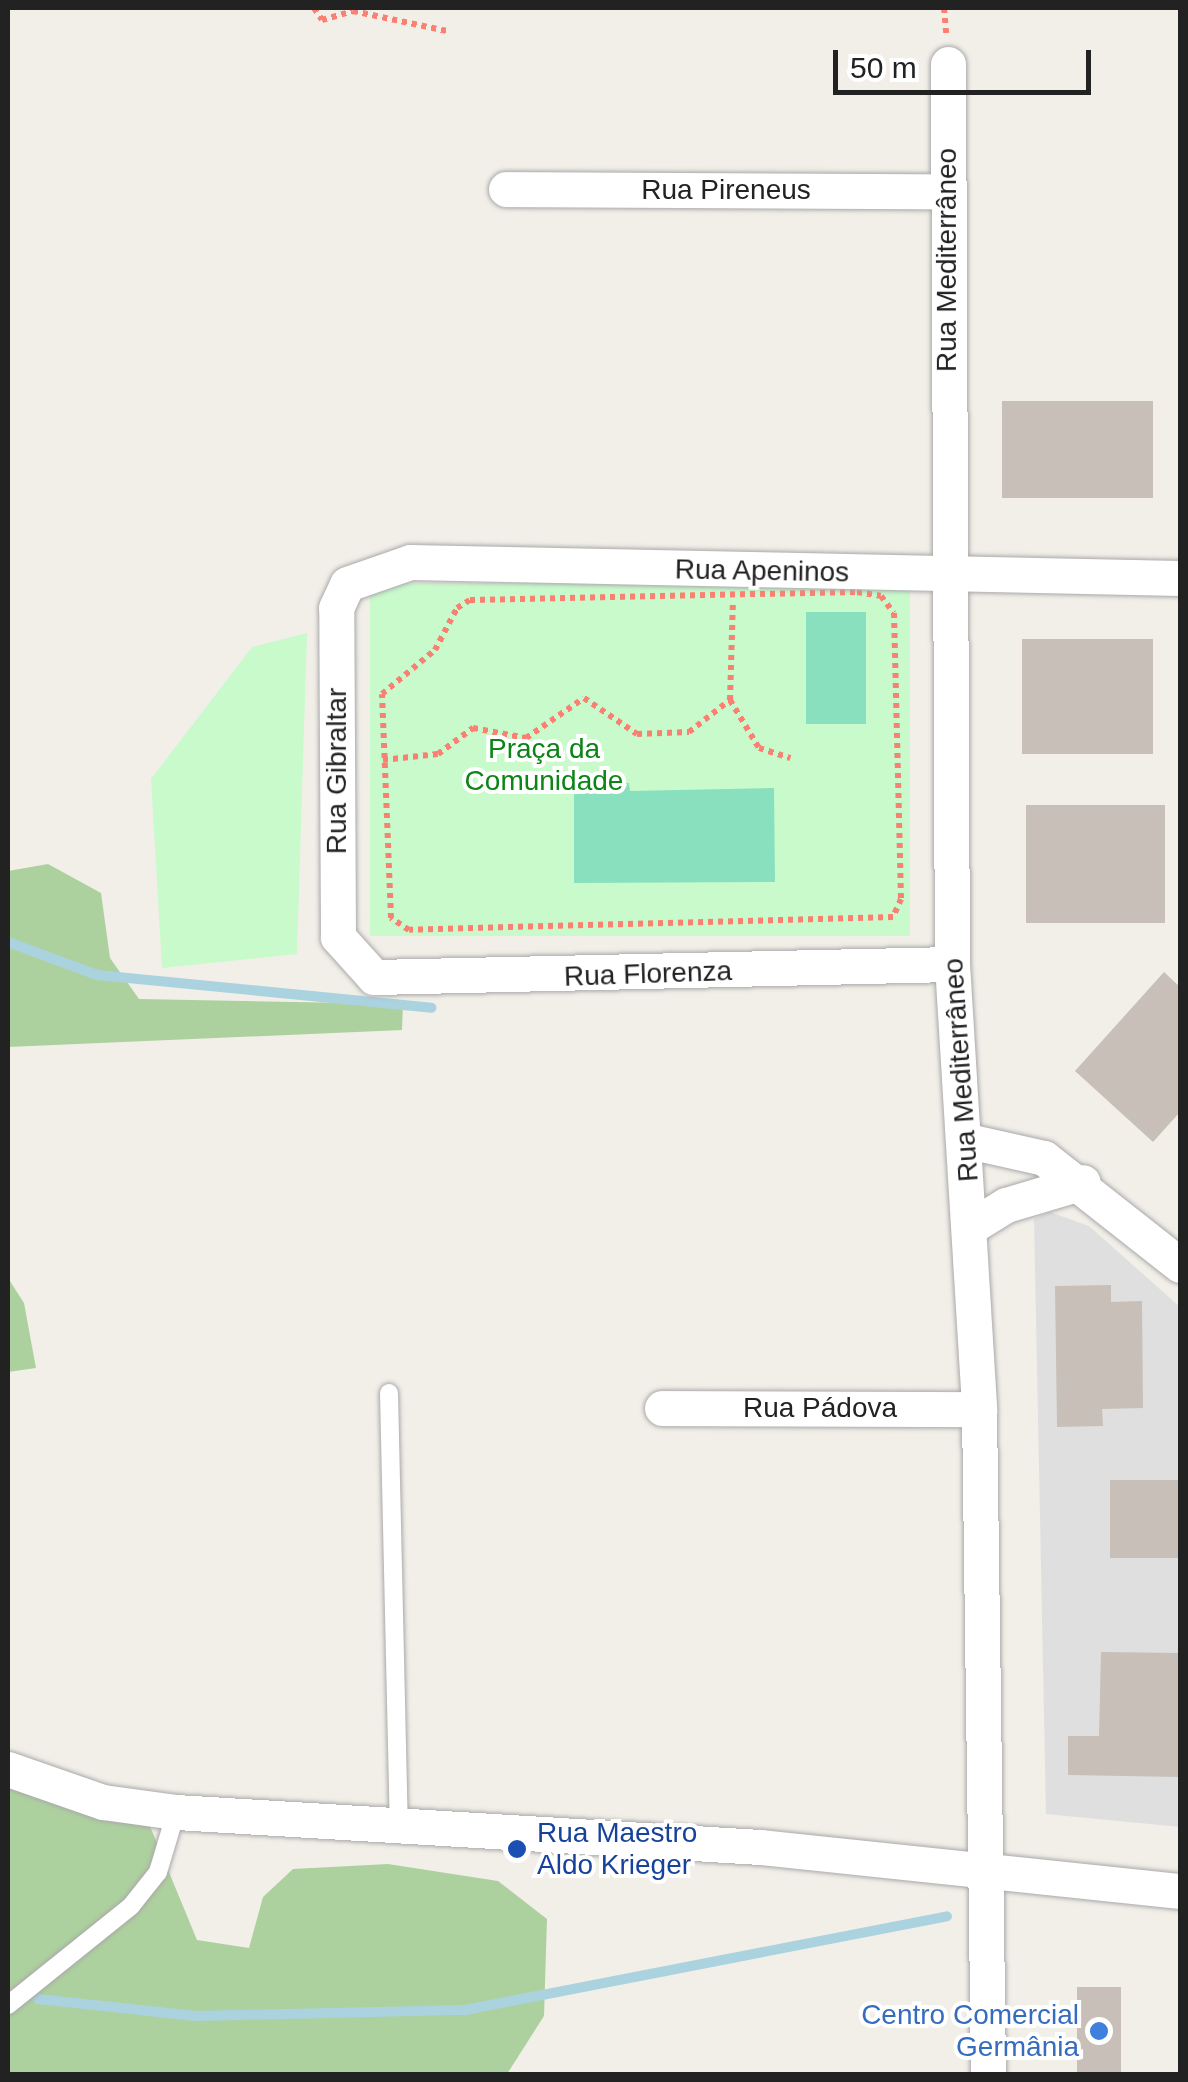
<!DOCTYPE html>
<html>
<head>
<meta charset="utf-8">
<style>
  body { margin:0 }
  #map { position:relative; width:1188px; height:2082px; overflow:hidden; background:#f2efe9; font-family:Arial,sans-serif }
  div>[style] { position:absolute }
  .residential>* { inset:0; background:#e0dfdf }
  .forest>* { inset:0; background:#add19e }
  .park>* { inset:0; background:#c8facc; transform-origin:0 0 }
  .pitch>* { inset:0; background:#88e0be; transform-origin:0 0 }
  .stream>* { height:10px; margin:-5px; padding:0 5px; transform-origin:5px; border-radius:5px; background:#aad3df }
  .building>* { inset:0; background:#c7bfb8; transform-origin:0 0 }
  .path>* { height:6px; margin-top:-3px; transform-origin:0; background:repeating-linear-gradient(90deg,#fa8072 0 5px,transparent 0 10px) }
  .roads { filter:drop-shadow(0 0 2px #a9a9a9) drop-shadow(0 0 2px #a9a9a9) }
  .service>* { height:18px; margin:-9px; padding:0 9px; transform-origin:9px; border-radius:9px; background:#fff }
  .minor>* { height:35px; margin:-17.5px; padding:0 17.5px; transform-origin:17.5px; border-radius:17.5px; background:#fff }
  .dots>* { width:28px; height:28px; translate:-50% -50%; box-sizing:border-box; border:5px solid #fff; border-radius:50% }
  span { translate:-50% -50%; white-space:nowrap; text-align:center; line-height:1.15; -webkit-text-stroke:8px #fff; paint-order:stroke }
  .street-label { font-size:28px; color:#222 }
  .park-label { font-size:28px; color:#0c8416 }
  .transit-label { font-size:28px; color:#164399 }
  .left { translate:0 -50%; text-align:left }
  .shop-label { font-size:28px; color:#366cbe }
  .right { translate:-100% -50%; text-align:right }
  .frame { position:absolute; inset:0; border:10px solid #222; pointer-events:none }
  .scale { position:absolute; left:833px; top:50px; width:258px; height:45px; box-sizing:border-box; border:5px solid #222; border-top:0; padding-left:12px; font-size:30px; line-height:35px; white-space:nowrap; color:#222; -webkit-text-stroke:8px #fff; paint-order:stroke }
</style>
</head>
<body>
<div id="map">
  <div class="residential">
    <i style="clip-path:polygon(1050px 1212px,1089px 1226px,1180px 1307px,1180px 1827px,1046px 1814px,1034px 1219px)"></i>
  </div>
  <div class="forest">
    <i style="clip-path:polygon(48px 864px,101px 893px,110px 958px,139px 999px,403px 1004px,402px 1030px,8px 1047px,8px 871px)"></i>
    <i style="clip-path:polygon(8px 1278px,24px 1303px,36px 1368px,8px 1372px)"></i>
    <i style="clip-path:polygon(8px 1776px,145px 1814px,197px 1940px,249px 1948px,263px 1897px,293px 1869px,388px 1864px,498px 1881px,547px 1919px,544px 2016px,507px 2074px,8px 2074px)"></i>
  </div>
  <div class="park">
    <i style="left:910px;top:583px;width:353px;height:540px;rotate:90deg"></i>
    <i style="clip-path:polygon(307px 633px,297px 954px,162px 968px,151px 779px,252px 647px)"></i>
  </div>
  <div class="pitch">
    <i style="left:806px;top:612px;width:60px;height:112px"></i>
    <i style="clip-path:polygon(629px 783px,630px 791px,774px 788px,775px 882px,574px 883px,574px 784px)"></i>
  </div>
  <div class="stream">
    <i style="left:8px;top:942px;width:95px;rotate:20.3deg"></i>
    <i style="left:97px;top:975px;width:336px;rotate:5.6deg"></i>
    <i style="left:38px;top:1999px;width:158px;rotate:6.2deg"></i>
    <i style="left:195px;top:2016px;width:270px;rotate:-1.3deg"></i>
    <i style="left:465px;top:2010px;width:491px;rotate:-11deg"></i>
  </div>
  <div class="building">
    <i style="left:1002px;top:401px;width:151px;height:97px"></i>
    <i style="left:1153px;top:639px;width:115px;height:131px;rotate:90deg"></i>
    <i style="left:1165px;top:805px;width:118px;height:139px;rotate:90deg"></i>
    <i style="clip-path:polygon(1164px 972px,1180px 987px,1180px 1112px,1153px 1142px,1075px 1071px)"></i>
    <i style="clip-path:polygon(1111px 1285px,1111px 1302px,1142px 1301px,1143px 1408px,1102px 1409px,1103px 1426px,1057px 1427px,1055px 1286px)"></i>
    <i style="left:1110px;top:1480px;width:70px;height:78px"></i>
    <i style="clip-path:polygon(1101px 1652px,1180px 1653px,1180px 1777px,1068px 1775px,1068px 1736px,1099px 1736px)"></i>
    <i style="left:1077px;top:1987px;width:44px;height:87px"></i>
  </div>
  <div class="path">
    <i style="left:314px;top:8px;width:14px;rotate:56deg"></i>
    <i style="left:322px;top:20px;width:32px;rotate:-16deg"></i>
    <i style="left:353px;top:11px;width:96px;rotate:12deg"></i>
    <i style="left:944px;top:8px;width:25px;rotate:85deg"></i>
    <i style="left:857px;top:592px;width:24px;rotate:9deg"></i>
    <i style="left:881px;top:596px;width:21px;rotate:53deg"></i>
    <i style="left:894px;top:613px;width:286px;rotate:88.6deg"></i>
    <i style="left:901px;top:899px;width:20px;rotate:114deg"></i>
    <i style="left:893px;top:917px;width:484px;rotate:178.5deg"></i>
    <i style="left:409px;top:930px;width:22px;rotate:-146deg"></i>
    <i style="left:391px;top:918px;width:224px;rotate:-92.3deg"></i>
    <i style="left:382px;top:694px;width:69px;rotate:-39.7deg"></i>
    <i style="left:435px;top:650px;width:47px;rotate:-62.4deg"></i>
    <i style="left:457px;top:608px;width:15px;rotate:-32deg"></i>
    <i style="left:470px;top:600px;width:387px;rotate:-1.2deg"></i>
    <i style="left:730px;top:700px;width:56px;rotate:58.9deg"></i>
    <i style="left:759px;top:748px;width:33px;rotate:18deg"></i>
    <i style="left:383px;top:760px;width:55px;rotate:-6.2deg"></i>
    <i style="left:438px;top:754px;width:44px;rotate:-36.6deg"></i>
    <i style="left:473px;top:728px;width:54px;rotate:10.7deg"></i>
    <i style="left:526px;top:738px;width:70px;rotate:-34.6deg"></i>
    <i style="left:584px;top:698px;width:64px;rotate:34.2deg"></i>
    <i style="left:637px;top:734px;width:52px;rotate:-2.2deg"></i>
    <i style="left:689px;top:732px;width:52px;rotate:-38deg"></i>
    <i style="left:730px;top:700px;width:99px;rotate:-88.3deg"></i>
  </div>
  <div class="roads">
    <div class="service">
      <i style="left:389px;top:1393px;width:431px;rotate:88.7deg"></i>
      <i style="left:8px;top:2005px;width:158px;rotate:-38.8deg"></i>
      <i style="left:131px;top:1906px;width:43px;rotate:-51.5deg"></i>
      <i style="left:158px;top:1872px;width:63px;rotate:-73.3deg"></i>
    </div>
    <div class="minor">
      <i style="left:948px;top:64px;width:900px;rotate:89.75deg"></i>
      <i style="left:952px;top:964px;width:446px;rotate:86.5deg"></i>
      <i style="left:979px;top:1409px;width:665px;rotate:89.22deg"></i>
      <i style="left:506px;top:189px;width:441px;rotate:0.3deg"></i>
      <i style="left:952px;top:964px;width:578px;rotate:178.71deg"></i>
      <i style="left:374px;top:977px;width:54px;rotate:-132deg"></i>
      <i style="left:338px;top:937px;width:329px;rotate:-90.3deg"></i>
      <i style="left:336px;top:608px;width:26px;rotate:-65deg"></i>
      <i style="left:347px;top:584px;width:67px;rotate:-19.2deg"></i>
      <i style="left:410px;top:562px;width:770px;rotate:1.19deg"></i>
      <i style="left:968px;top:1141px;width:78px;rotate:12.6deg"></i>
      <i style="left:1044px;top:1158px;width:173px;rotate:38.2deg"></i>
      <i style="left:972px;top:1226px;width:40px;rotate:-32deg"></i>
      <i style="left:1006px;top:1205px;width:80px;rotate:-16.6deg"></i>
      <i style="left:662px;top:1408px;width:317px;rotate:0.2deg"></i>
      <i style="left:8px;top:1769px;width:101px;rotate:19.2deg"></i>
      <i style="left:103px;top:1802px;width:74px;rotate:7.8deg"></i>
      <i style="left:176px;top:1812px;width:585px;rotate:3.43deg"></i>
      <i style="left:760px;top:1847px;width:422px;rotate:6deg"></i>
    </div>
  </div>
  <div class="dots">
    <i style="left:517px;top:1849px;background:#1a4fb4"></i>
    <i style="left:1099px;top:2031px;background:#3f7fe0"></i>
  </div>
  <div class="street-label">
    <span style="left:726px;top:190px">Rua Pireneus</span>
    <span style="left:947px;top:260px;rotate:-90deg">Rua Mediterrâneo</span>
    <span style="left:762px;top:571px;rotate:1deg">Rua Apeninos</span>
    <span style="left:337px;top:771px;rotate:-90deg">Rua Gibraltar</span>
    <span style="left:648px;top:974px;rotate:-2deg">Rua Florenza</span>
    <span style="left:961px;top:1070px;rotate:-94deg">Rua Mediterrâneo</span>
    <span style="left:820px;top:1408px">Rua Pádova</span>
  </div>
  <div class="park-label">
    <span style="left:544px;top:765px">Praça da<br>Comunidade</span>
  </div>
  <div class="transit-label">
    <span class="left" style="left:537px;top:1849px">Rua Maestro<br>Aldo Krieger</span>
  </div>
  <div class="shop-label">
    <span class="right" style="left:1079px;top:2031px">Centro Comercial<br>Germânia</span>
  </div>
  <div class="frame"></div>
  <div class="scale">50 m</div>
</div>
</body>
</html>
